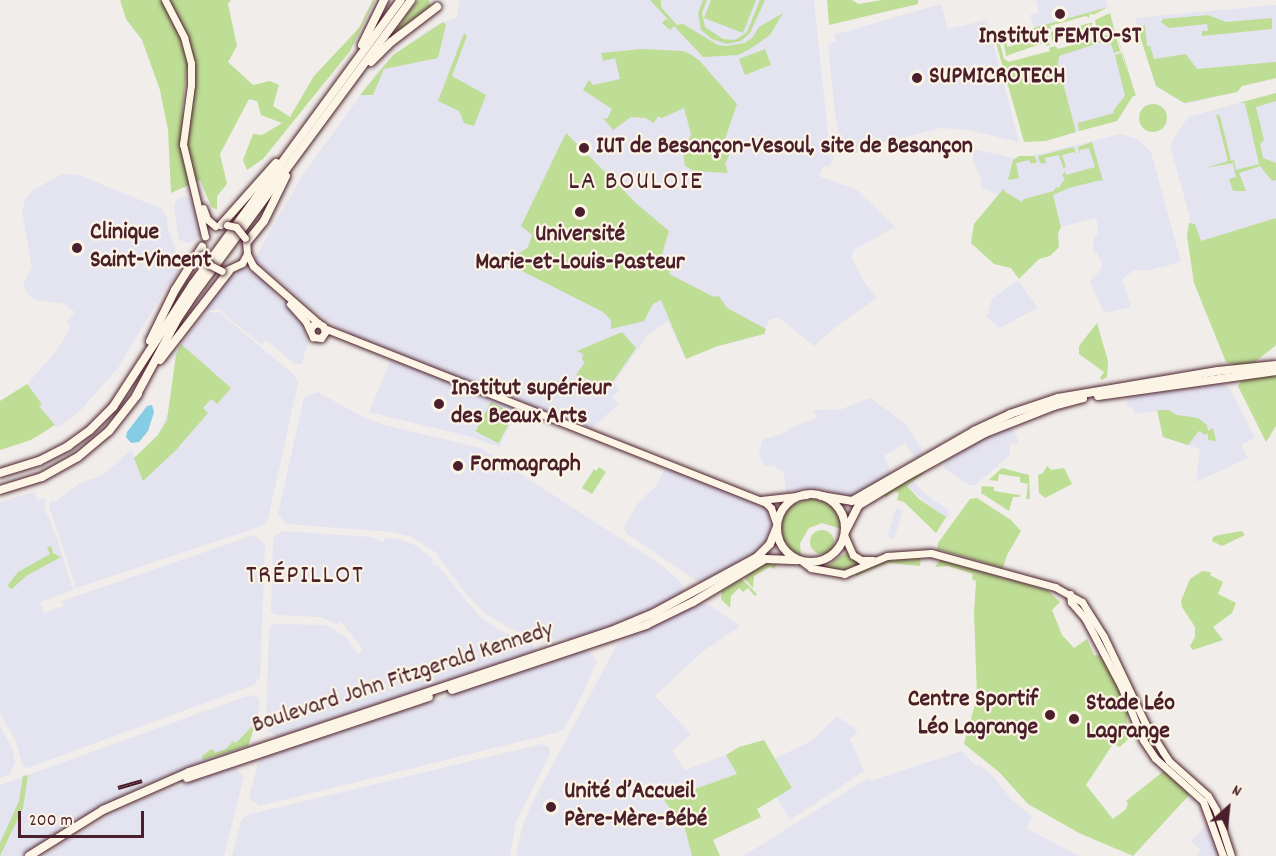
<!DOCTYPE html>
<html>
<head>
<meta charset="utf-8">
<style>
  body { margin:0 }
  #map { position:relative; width:1276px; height:856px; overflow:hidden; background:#f1edea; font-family:Dekko,sans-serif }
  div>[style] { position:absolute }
  .built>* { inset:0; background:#e4e3f0; transform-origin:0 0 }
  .green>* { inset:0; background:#bedd95; transform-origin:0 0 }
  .round { border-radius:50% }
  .water>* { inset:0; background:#84cde5 }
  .roads { filter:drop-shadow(0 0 2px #4a1f2b) drop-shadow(0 0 2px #4a1f2b) }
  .secondary>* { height:7px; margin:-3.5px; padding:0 3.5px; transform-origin:3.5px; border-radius:3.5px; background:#fcf5e5 }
  .primary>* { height:8px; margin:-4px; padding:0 4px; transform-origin:4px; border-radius:4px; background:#fcf5e5 }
  .primary>.ring { margin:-4px; padding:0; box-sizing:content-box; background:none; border:8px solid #fcf5e5; border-radius:50% }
  .trunk>* { height:8px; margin:-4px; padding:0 4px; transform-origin:4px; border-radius:4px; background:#fcf5e5 }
  .rail>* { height:4px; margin-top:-2px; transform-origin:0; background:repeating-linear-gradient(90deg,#fcf5e5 0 4.5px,#4a1f2b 0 9px); box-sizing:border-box; border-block:2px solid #4a1f2b }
  .bridges { filter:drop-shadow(0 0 2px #4a1f2b) drop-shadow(0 0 2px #4a1f2b) }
  .secondary-bridge>* { height:7px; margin:-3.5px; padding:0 3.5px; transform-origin:3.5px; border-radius:3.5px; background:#fcf5e5 }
  .dots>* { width:16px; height:16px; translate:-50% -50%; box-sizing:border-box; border:3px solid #fcf5e5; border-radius:50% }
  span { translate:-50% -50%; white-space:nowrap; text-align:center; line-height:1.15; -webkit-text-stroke:4.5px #fcf5e5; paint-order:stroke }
  .poi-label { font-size:24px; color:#4a1f2b; font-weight:700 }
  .left { translate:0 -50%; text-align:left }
  .right { translate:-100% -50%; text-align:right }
  .street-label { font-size:24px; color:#4a1f2b }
  .quarter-label { font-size:27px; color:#4a1f2b; letter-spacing:1.5px }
  .north { position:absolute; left:1198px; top:778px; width:60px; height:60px; -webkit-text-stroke:4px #fcf5e5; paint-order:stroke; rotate:27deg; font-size:16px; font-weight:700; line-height:24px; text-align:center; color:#4a1f2b }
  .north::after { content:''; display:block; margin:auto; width:21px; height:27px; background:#4a1f2b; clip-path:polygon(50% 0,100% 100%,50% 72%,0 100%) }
  .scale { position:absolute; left:18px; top:811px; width:126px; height:27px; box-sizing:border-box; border:3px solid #4a1f2b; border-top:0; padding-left:8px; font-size:18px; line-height:21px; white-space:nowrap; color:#4a1f2b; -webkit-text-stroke:4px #fcf5e5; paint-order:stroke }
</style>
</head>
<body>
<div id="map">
  <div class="built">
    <i style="clip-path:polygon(460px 0,814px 0,828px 134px,834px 158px,829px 166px,823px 167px,819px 176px,857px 190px,895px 227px,854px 250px,851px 256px,863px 280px,877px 298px,837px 326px,814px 346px,778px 317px,769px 320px,764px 334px,718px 346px,686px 359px,668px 321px,648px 335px,614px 383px,620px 390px,612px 397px,619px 404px,591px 429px,349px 334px,325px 319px,254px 260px,300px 179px,380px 68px,427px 30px,457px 17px)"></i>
    <i style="clip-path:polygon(1036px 0,1106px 0,1108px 7px,1034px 28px,1030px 15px,1039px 12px)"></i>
    <i style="clip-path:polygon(941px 4px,948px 29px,987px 20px,1019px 142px,968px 130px,941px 128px,870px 146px,853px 155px,843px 151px,835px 113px,828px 44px,836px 42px,834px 35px)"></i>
    <i style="clip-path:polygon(1276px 5px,1276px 78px,1242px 86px,1237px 92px,1186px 104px,1156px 86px,1135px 18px)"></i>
    <i style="clip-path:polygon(1116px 35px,1133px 96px,1117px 121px,1072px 133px,1050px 53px)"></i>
    <i style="clip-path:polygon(1276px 93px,1276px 223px,1191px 258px,1187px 236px,1190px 218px,1170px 145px,1188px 117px)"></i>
    <i style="clip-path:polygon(1121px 134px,1137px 139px,1151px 152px,1181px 262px,1150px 270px,1134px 270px,1122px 279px,1131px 307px,1104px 313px,1090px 281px,1100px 271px,1102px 264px,1097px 252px,1093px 253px,1094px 237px,1097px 237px,1098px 227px,1096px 218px,1061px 227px,1053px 196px,1022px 205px,981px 187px,981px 178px,973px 161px,973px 149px,1018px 159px)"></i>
    <i style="clip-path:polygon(62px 174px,79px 175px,162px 209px,167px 217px,168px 228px,182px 268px,167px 286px,118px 368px,80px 411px,57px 428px,39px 406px,42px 403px,27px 384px,57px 350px,70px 329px,67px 321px,75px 312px,62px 303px,35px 300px,26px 292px,23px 283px,32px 268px,22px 211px,25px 200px,33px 190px)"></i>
    <i style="clip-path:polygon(185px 196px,191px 199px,201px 231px,199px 237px,189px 243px,179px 240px,174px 208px,176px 200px)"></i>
    <i style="clip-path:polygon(245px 269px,260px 278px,303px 325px,307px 344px,302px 364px,294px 364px,268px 341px,265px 340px,262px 345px,218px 309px,205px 312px,207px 305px,230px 275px)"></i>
    <i style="clip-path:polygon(1018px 280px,1038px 308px,999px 328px,987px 317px,992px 299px)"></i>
    <i style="clip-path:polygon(210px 312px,219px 312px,294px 375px,298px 383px,268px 519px,262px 526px,76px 588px,49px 506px,51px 501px,54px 503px,80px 483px,103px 475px,131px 450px,135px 458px,158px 435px,170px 407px,176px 355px,181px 344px,205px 314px)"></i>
    <i style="clip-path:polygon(392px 357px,519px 409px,499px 447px,471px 437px,369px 412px)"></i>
    <i style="clip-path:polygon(1220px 382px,1229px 387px,1255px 438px,1241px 445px,1248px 458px,1196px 482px,1200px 449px,1163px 437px,1158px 411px,1134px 414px,1133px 407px,1128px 408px,1126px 403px,1131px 395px)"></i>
    <i style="clip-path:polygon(318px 392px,361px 416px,384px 425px,481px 448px,664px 567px,682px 584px,683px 594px,620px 623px,572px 639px,535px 638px,509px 628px,485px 613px,467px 595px,435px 552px,412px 537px,392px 532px,286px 524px,278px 514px,304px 397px)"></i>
    <i style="clip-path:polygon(870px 398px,905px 423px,922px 449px,920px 458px,917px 460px,905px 443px,884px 456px,892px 475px,853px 498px,818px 488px,804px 488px,786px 493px,784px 473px,774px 466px,764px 466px,759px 454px,762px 440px,788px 432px,788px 429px,818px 417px,813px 410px,839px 410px)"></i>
    <i style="clip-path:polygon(1007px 426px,1014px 429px,1019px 444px,1010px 443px,1010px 455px,975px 485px,969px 485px,944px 468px,945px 460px)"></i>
    <i style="clip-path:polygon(670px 469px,767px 508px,771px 526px,766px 542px,755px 555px,706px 582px,697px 581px,626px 533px,624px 526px,638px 503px,656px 486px,664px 471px)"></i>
    <i style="clip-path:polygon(913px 481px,925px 494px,949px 510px,947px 513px,950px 514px,946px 520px,907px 486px)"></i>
    <i style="clip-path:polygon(35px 492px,37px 500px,46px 498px,44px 507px,57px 538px,73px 590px,40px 602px,44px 613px,64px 606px,62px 601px,254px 535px,265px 544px,260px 677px,254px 685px,27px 768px,23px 767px,16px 741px,0 714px,0 502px)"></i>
    <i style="left:896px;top:508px;width:7px;height:30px;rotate:16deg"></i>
    <i style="clip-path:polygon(282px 531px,372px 537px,382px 542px,386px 538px,398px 539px,415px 545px,432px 558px,433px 565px,439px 567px,479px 616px,499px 630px,533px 644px,536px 652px,278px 737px,267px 730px,266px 724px,269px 629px,274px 624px,326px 625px,346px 637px,358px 654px,363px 650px,341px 621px,338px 624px,320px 617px,275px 615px,271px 611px,273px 538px)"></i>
    <i style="clip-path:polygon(699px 603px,711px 606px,740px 626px,702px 652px,655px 696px,691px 734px,672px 751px,685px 770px,726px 755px,737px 774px,665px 800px,682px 816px,692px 856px,516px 856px,522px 828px,531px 805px,618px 643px)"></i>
    <i style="clip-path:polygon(588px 650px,597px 661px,582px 695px,564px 729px,559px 732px,259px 806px,249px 798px,258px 763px,264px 757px)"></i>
    <i style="clip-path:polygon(250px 695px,255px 696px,260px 701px,258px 717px,248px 746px,145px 785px,69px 825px,24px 856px,0 856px,0 785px)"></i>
    <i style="clip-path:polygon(837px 716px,858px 731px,850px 740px,864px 771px,790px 820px,776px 797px,792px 788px,774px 759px,813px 740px)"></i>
    <i style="clip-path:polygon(0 726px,12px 748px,15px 763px,10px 774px,0 778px)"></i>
    <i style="clip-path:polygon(542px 744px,549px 747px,550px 754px,516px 822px,510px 856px,232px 856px,241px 821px,247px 815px)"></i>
    <i style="clip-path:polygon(961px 750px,976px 766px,980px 765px,991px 774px,1012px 800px,1032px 816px,1026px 828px,1079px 856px,743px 856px,868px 778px,870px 781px,959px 752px)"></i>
    <i style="clip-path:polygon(234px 767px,244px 776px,224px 856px,43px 856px,110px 815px,146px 798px)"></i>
    <i style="clip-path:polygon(1209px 822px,1221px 856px,1197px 856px,1201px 850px,1191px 841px)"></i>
  </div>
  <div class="green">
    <i style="clip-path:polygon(evenodd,120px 0,231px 0,228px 4px,237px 46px,228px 62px,253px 85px,270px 81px,279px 85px,273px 106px,290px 117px,314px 76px,359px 28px,373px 0,375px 0,350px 51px,263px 159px,247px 170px,243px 160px,253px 134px,262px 135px,282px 123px,261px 115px,257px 101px,249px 99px,220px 154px,227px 184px,217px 196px,217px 210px,211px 206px,200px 180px,171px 193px,168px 130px,160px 90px,142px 40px,126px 19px,120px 0,196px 63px,190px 118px,182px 114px,187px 67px,196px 63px)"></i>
    <i style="clip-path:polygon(418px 0,429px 0,430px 6px,398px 31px,396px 29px)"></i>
    <i style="clip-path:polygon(650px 0,661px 0,661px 7px,677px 25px,683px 24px,718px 45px,726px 46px,745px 43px,753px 37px,759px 27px,783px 13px,770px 35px,750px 49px,738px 55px,703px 57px,674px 26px,670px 30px,662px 23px,666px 19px,672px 24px)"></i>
    <i style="clip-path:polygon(703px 0,707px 0,702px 13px,705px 27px,723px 39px,735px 40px,747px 32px,760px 0,765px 0,750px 33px,741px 41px,727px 44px,712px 39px,701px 30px,698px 13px)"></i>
    <i style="clip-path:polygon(711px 0,756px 0,743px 33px,704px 18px)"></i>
    <i style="clip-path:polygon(827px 0,852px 0,859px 4px,882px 0,918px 0,918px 4px,829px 25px)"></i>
    <i style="clip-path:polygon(1108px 7px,1093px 15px,1090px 13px,1089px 18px,1086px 16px,1050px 26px,1051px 29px,1045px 30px,1042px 28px,999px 40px,1004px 59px,1009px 62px,1050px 51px,1049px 48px,1055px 46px,1058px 49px,1094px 39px,1092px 36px,1095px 36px,1115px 34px,1120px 51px,1114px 53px,1111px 44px,1107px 45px,1105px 41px,1059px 56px,1058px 64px,1076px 132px,1046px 141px,1024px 142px,995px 39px)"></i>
    <i style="clip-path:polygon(1110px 13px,1115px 32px,1098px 33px,1095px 20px)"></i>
    <i style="clip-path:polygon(1208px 15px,1226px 22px,1272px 18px,1272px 29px,1202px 36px,1202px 31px,1208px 31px,1207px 24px,1169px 28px,1161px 22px,1163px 19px)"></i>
    <i style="clip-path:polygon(443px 22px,446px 25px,438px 58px,384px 69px,373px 95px,360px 95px,393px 55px)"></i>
    <i style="clip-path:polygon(1089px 23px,1092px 23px,1093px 33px,1091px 34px,1091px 30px,1057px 40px,1055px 43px,1052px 41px,1051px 32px,1054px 31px,1054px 34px)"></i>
    <i style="clip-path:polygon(1145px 25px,1147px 46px,1150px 46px,1154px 59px,1186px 54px,1197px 69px,1276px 62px,1276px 78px,1242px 86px,1237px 92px,1184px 103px,1156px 86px,1138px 30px)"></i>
    <i style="clip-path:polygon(464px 33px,467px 36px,452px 76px,486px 95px,474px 126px,464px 123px,459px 111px,438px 101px)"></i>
    <i style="clip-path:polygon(1046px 33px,1050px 45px,1046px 46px,1046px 42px,1006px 56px,1004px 44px,1007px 43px,1007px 47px,1043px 37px)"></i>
    <i style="clip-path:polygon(1117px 35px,1136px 96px,1133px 96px,1117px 121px,1079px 131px,1078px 123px,1114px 113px,1113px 111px,1125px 96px,1115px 55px,1121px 53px,1128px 75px)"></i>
    <i style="clip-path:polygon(642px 49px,683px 51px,690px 54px,699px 60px,737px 104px,723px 145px,731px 151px,725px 164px,728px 173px,694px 171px,685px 166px,683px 154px,691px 134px,684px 108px,662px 118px,658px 116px,654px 123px,645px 118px,631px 117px,613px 130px,603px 118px,607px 119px,612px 109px,583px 90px,589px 80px,593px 85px,620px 79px,615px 58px,603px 61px,601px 53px)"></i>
    <i style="left:765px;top:49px;width:17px;height:28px;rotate:69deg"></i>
    <i style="clip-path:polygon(1276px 93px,1276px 101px,1256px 107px,1264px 140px,1260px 144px,1263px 158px,1276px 163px,1276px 180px,1272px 181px,1260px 166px,1239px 173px,1246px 191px,1233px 191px,1229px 179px,1236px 177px,1233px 163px,1205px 168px,1228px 161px,1216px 114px,1220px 116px,1231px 161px,1234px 160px,1236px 170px,1259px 164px,1245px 103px,1239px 103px)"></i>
    <i class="round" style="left:1139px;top:104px;width:28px;height:28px"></i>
    <i style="clip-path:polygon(566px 133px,637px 204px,669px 231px,660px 261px,672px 268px,669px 274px,714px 297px,719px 296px,727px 308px,766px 329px,764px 334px,718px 346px,686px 359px,661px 300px,653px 304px,644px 321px,611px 329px,611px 320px,603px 312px,506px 263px,528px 247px,532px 235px,521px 226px)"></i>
    <i style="clip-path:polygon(1092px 142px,1103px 181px,1101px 180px,1069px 188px,1053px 195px,1061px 227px,1058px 233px,1059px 247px,1050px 256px,1039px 259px,1019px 279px,1011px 268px,994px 264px,971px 243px,974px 224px,1004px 188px,1004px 191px,1022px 202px,1024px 199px,1054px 191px,1056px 187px,1059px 188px,1065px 178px,1062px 176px,1065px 171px,1066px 175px,1095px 167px,1089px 148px,1080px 150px,1079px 154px,1078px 147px)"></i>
    <i style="clip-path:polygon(1074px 147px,1076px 155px,1074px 152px,1062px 155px,1066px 167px,1063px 168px,1059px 155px,1045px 158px,1046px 164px,1040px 163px,1038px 156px)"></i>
    <i style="clip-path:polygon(1019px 156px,1035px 156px,1037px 162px,1031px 164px,1029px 160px,1016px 163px,1019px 178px,1008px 180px,1013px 160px)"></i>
    <i style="clip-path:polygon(1276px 218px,1276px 345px,1254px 363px,1235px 365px,1226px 362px,1194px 283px,1187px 236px,1189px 223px,1195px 224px,1201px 241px)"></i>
    <i style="clip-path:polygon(1097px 323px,1108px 361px,1107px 377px,1102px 380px,1100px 378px,1104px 372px,1079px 354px,1079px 346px)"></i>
    <i style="clip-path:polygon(622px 332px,636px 348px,609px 387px,576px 375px,585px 362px,582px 360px,583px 354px,577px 351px)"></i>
    <i style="clip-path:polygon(181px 344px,231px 388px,217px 404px,211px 399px,203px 408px,208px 413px,176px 450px,143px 481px,134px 458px,158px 435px,167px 420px,176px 355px)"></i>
    <i style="clip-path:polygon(1276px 375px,1276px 426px,1266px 442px,1238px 386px,1243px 379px)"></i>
    <i style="clip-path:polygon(27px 384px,42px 404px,39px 406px,55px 425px,31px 440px,0 450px,0 401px)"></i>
    <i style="left:491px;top:402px;width:26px;height:33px;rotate:28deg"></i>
    <i style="clip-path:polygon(1157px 410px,1168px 410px,1177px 415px,1198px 418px,1207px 425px,1208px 431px,1213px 428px,1216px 441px,1208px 440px,1208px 433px,1205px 435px,1199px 431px,1188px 445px,1163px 437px)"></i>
    <i style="clip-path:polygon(1047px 466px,1051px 470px,1064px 468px,1072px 484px,1045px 498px,1039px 493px,1038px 475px,1043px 473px)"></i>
    <i style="clip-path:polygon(599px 467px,606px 472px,592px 494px,582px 488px,594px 469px,596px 471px)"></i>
    <i style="clip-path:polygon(1002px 468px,1029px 475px,1030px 499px,1026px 499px,1028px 484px,1020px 482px,1020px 477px,999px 474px,998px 481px,989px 480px)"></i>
    <i style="clip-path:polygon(921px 472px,923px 474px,907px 486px,919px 499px,946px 517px,936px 533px,904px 502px,897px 500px,899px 493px,894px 491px,886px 497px,880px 495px)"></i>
    <i style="clip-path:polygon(982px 486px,994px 487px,994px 491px,1020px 495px,1019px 497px,1013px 497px,1009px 511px,981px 493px)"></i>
    <i style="clip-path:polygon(813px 498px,831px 505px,840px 519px,842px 529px,822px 523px,809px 528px,800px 543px,801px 558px,785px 546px,780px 526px,783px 516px,792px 505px)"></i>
    <i style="clip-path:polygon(977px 498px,1011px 520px,1021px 531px,1007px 555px,1003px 568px,937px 549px,938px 543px,970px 499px)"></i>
    <i class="round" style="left:810px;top:530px;width:24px;height:24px"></i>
    <i style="clip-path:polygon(1242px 531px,1245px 535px,1222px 546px,1212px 541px,1213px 537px,1219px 535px)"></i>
    <i style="clip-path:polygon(51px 546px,53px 553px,61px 557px,26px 576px,12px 589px,7px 586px,18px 572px,50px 554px,47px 548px)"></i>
    <i style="clip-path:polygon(847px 552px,863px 564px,847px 570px,824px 568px)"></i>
    <i style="clip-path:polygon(921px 556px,920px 566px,888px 563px,856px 576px,856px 574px,878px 563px)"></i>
    <i style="clip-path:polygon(940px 560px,1047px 590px,1060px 602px,1052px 610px,1062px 635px,1074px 648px,1087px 639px,1094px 655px,1103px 656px,1130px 711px,1127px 718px,1128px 739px,1120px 747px,1113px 744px,1086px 785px,1113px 819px,1125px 810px,1128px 804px,1126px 801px,1165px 770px,1172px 779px,1191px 793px,1133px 856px,1079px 833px,1028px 804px,999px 772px,964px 744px,977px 697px,974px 613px,976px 581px,972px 579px,973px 574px,948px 566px,935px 567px)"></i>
    <i style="clip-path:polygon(779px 561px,774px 569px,770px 567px,754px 576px,753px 588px,744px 578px,764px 563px)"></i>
    <i style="clip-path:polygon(1202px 571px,1211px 572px,1210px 575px,1223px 582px,1218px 594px,1236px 603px,1232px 613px,1213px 627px,1223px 640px,1193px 650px,1190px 646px,1195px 637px,1195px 627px,1182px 607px,1181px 601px,1190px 579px)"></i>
    <i style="clip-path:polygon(742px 579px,757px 594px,755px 596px,748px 588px,743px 592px,739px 588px,731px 596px,730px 608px,721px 599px,722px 591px)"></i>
    <i style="clip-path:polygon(256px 722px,248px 746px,203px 760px,202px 756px,210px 750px,213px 749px,215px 753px,226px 749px,233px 741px,236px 743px)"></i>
    <i style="clip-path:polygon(764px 740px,792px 788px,757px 809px,761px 817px,713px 840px,720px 856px,692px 856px,682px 817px,677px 818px,664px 800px,737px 774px,726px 755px,739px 747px)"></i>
    <i style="clip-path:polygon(28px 775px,23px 808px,0 856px,0 843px,19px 801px,23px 776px)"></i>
  </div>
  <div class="water">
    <i style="clip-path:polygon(152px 405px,154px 412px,148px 431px,139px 442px,131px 443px,126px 437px,127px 432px,147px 406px)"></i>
  </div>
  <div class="roads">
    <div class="secondary">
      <i style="left:165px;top:0;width:42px;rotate:62.8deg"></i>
      <i style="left:184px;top:37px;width:27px;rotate:75deg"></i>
      <i style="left:191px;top:63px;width:22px;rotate:90deg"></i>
      <i style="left:191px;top:85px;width:60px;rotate:97.7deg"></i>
      <i style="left:183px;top:144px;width:95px;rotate:76.6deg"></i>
      <i style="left:203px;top:208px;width:12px;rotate:70deg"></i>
      <i style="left:207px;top:219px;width:11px;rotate:41deg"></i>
      <i style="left:247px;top:254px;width:13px;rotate:63deg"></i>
      <i style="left:253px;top:266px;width:86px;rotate:41.2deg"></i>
      <i style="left:225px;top:271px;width:19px;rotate:-25deg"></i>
      <i style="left:242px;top:263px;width:10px;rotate:-61deg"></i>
      <i style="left:247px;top:254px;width:15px;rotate:-94deg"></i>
      <i style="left:290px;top:304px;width:24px;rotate:48deg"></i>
      <i style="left:306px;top:322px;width:17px;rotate:65deg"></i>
      <i style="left:313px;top:337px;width:8px;rotate:7deg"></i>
      <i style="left:321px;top:338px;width:7px;rotate:-56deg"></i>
      <i style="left:325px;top:332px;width:6px;rotate:-108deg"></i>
      <i style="left:323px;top:326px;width:6px;rotate:-149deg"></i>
      <i style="left:318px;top:323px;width:5px;rotate:158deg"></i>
      <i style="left:313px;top:325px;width:6px;rotate:121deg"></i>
      <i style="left:324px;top:328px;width:475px;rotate:21.6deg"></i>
      <i style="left:766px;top:503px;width:7px;rotate:45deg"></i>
      <i style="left:771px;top:508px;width:18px;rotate:71deg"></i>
      <i style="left:761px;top:500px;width:45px;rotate:-6.3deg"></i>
      <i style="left:844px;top:535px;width:22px;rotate:66deg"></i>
      <i style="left:853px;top:555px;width:9px;rotate:32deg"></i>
      <i style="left:861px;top:560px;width:12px"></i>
      <i style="left:803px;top:562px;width:10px;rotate:37deg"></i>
      <i style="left:811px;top:568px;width:34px;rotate:10deg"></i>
      <i style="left:844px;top:574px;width:47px;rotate:-22.7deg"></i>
      <i style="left:887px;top:556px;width:44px;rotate:-3.9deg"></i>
      <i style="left:931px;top:553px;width:129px;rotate:15.3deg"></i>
      <i style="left:1055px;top:587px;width:31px;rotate:29deg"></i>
      <i style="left:1082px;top:602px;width:41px;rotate:57.8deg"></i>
      <i style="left:1104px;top:637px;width:95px;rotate:64.5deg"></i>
      <i style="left:1145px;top:723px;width:34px;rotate:58deg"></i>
      <i style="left:1163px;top:752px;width:11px;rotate:56deg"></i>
      <i style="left:1169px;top:761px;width:52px;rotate:41.9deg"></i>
      <i style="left:1208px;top:796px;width:16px;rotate:60deg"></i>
      <i style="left:1216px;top:810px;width:48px;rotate:71.9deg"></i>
      <i style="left:1070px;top:594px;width:8px;rotate:83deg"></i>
      <i style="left:1071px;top:602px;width:21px;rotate:49deg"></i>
      <i style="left:1085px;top:618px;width:77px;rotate:62.1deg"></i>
      <i style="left:1121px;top:686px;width:58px;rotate:67.8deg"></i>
      <i style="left:1143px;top:740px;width:22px;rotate:56deg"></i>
      <i style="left:1155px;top:758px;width:64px;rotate:41.9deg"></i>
      <i style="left:1203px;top:801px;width:59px;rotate:70deg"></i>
    </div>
    <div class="primary">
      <i style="left:1098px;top:396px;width:180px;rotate:-8deg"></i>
      <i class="ring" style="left:777px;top:494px;width:60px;height:60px"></i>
      <i style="left:821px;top:496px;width:31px;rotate:9deg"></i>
      <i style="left:852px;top:501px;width:141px;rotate:-29.8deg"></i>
      <i style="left:974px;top:431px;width:40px;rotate:-25deg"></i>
      <i style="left:1010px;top:414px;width:51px;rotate:-18.4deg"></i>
      <i style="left:1058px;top:398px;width:162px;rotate:-9.6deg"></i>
      <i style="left:1218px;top:371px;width:58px;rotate:-5.9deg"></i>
      <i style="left:845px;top:532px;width:30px;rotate:-63deg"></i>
      <i style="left:859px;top:505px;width:58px;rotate:-31deg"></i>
      <i style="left:909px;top:475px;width:87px;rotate:-28.9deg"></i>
      <i style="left:985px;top:433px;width:74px;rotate:-21.4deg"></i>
      <i style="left:1054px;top:406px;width:30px;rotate:-15deg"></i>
      <i style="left:452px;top:690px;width:205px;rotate:-18.5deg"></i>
      <i style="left:646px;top:625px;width:52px;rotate:-26.1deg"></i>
      <i style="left:693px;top:602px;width:84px;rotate:-30.8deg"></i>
      <i style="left:765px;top:559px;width:33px;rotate:2deg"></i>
      <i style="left:187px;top:778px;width:255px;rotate:-18.5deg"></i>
      <i style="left:29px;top:856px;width:87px;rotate:-31.9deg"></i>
      <i style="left:103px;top:810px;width:94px;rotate:-23.8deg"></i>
      <i style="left:189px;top:772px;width:450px;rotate:-18.5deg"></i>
      <i style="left:616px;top:629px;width:41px;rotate:-22.8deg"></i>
      <i style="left:654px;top:613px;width:117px;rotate:-28.5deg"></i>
      <i style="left:757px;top:557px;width:18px;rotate:-45deg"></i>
      <i style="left:770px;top:544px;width:18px;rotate:-68deg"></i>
    </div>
    <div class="trunk">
      <i style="left:362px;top:45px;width:50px;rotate:-63.9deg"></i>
      <i style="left:371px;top:62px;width:28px;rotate:-45deg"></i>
      <i style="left:391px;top:42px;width:58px;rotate:-37.3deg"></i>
      <i style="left:221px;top:225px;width:83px;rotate:-48.4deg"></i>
      <i style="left:247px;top:242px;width:27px;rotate:-51deg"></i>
      <i style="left:264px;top:221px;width:50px;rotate:-63.9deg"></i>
      <i style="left:150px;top:341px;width:57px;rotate:-63.9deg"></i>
      <i style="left:175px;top:290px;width:51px;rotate:-57.9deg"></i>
      <i style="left:160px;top:360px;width:113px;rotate:-52.2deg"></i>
      <i style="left:136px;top:396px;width:89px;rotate:-61.7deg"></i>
      <i style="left:178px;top:318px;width:30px;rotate:-56deg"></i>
      <i style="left:195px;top:293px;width:364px;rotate:-53.6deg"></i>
      <i style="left:0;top:473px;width:41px;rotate:-17.1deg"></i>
      <i style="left:39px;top:461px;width:33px;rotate:-27deg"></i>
      <i style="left:68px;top:446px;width:27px;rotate:-36deg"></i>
      <i style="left:90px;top:430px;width:33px;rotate:-45deg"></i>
      <i style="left:113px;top:407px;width:147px;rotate:-57deg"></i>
      <i style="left:193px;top:284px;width:352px;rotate:-53.8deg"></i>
      <i style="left:0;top:490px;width:44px;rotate:-17.2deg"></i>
      <i style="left:42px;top:477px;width:41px;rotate:-29.1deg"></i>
      <i style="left:78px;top:457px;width:40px;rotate:-40deg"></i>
      <i style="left:109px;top:431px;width:47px;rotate:-51.9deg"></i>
    </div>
  </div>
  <div class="rail">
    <i style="left:118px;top:788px;width:25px;rotate:-16deg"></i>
  </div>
  <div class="bridges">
    <div class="secondary-bridge">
      <i style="left:227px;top:225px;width:9px;rotate:13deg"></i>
      <i style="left:236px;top:227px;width:14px;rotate:51deg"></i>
      <i style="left:202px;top:255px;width:13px;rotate:51deg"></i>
      <i style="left:210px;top:265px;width:13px;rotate:27deg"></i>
    </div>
  </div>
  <div class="dots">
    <i style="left:1060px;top:14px;background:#4a1f2b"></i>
    <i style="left:917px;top:78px;background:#4a1f2b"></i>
    <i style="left:584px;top:148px;background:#4a1f2b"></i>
    <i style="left:580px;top:212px;background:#4a1f2b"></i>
    <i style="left:77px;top:248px;background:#4a1f2b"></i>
    <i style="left:439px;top:404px;background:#4a1f2b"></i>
    <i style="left:458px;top:466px;background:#4a1f2b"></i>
    <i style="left:1050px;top:715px;background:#4a1f2b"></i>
    <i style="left:1074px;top:719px;background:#4a1f2b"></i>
    <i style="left:551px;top:807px;background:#4a1f2b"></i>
  </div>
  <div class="poi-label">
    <span style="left:1060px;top:38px">Institut FEMTO-ST</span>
    <span class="left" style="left:929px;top:78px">SUPMICROTECH</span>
    <span class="left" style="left:596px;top:148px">IUT de Besançon-Vesoul, site de Besançon</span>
    <span class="left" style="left:90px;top:248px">Clinique<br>Saint-Vincent</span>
    <span style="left:580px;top:250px">Université<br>Marie-et-Louis-Pasteur</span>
    <span class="left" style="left:451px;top:404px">Institut supérieur<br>des Beaux Arts</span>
    <span class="left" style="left:470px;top:466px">Formagraph</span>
    <span class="right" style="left:1038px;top:715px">Centre Sportif<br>Léo Lagrange</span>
    <span class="left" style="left:1086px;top:719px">Stade Léo<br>Lagrange</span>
    <span class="left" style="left:564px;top:807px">Unité d’Accueil<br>Père-Mère-Bébé</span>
  </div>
  <div class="street-label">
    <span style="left:403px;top:679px;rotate:-18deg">Boulevard John Fitzgerald Kennedy</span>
  </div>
  <div class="quarter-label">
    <span style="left:636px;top:183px">LA BOULOIE</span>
    <span style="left:305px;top:577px">TRÉPILLOT</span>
  </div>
  <div class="north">N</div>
  <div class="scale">200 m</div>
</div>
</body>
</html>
